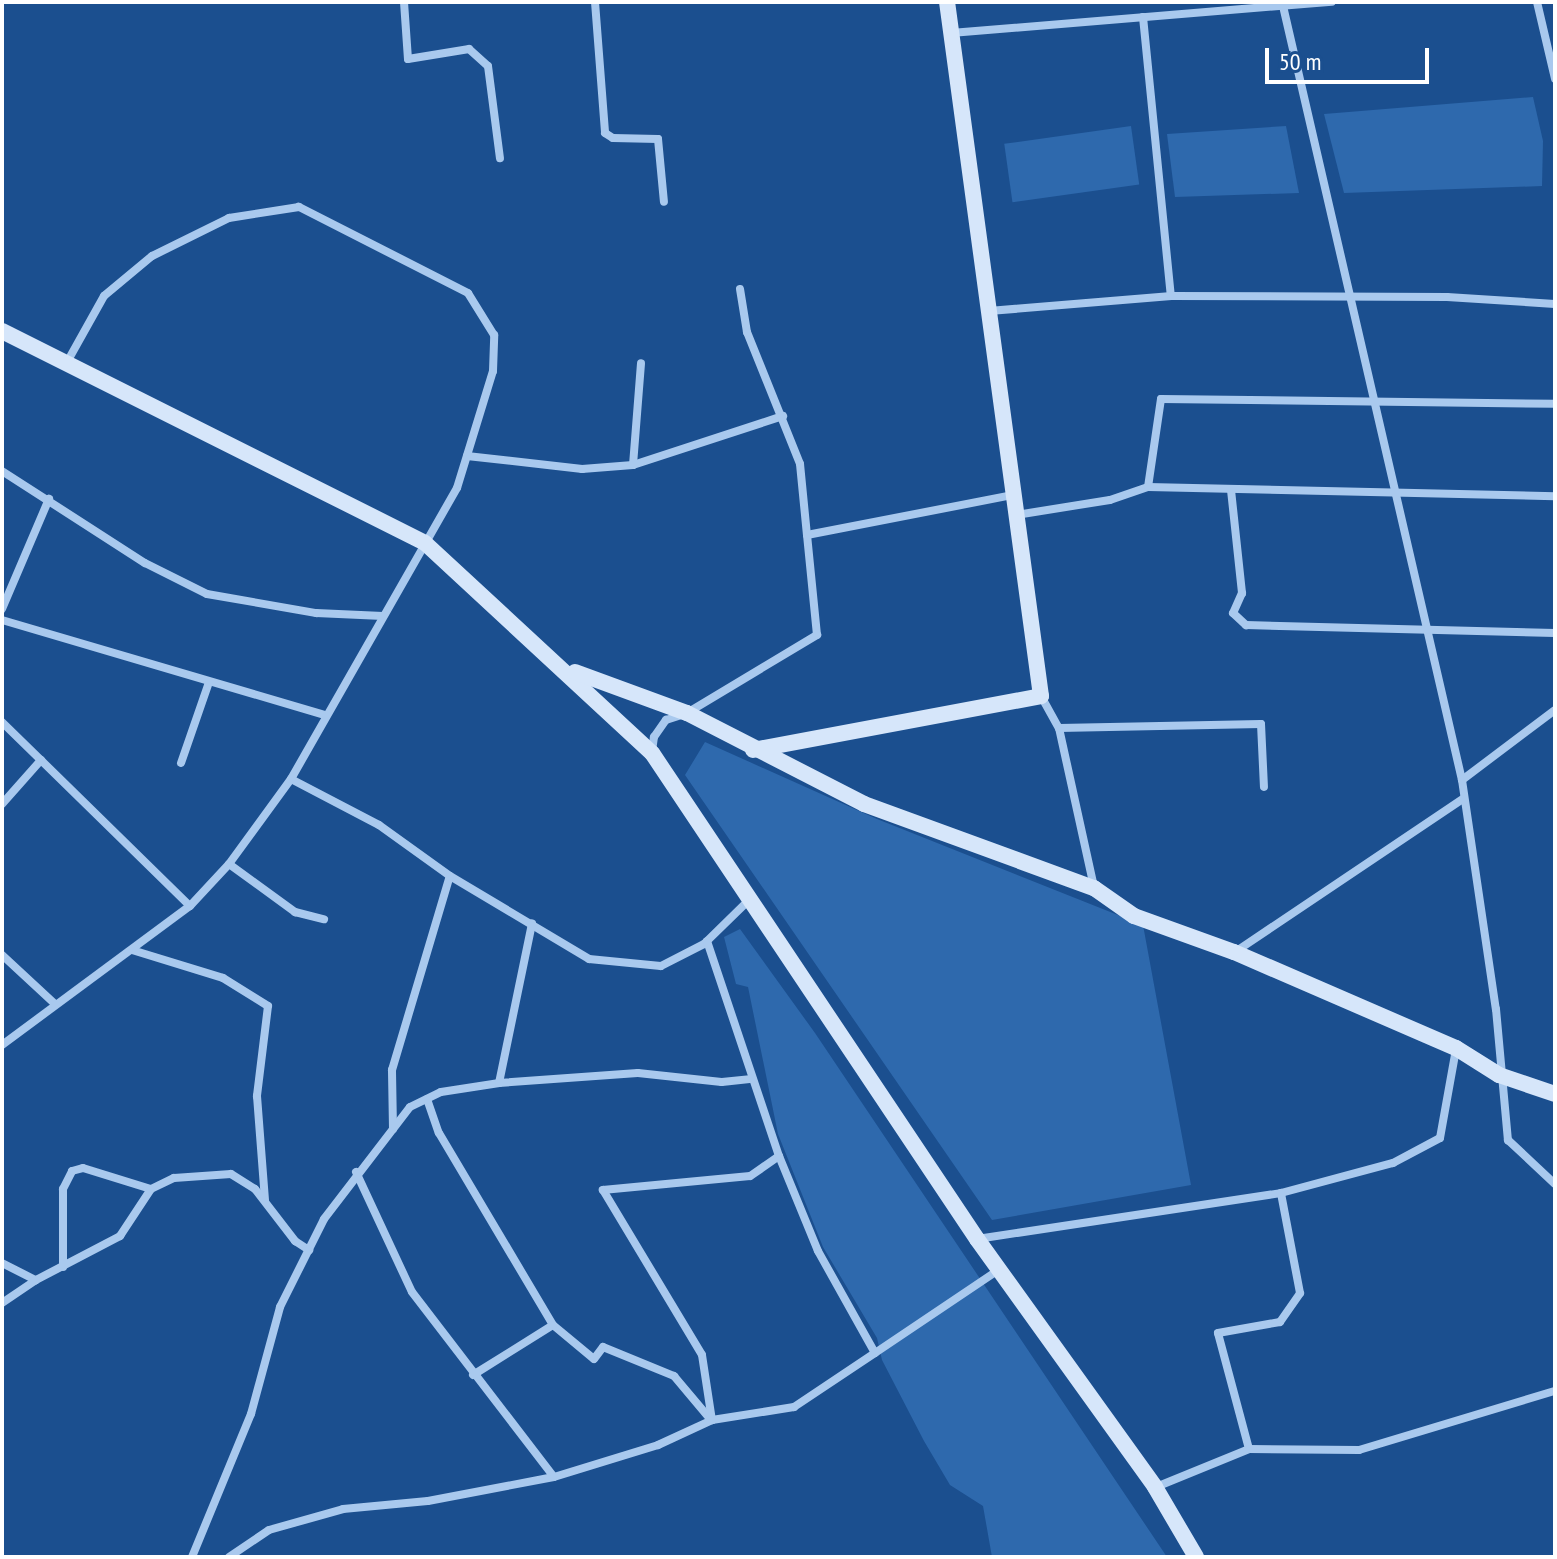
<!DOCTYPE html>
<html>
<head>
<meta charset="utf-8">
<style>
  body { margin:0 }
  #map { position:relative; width:1557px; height:1559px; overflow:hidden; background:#1b4f8f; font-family:"PT Sans Narrow",sans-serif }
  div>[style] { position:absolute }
  .green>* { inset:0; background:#2e69ad; transform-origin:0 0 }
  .street>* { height:8px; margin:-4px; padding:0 4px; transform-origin:4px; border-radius:4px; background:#a9c9ee }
  .secondary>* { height:16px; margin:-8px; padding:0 8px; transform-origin:8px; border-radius:8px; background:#d6e6fa }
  span { translate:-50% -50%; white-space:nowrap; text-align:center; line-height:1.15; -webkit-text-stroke:7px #1b4f8f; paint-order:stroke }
  .frame { position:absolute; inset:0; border:4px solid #fff; pointer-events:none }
  .scale { position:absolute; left:1265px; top:48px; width:164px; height:36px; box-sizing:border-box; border:4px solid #fff; border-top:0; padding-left:10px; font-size:24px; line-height:28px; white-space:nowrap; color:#fff; -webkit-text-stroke:6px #1b4f8f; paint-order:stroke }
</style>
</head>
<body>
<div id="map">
  <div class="green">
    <i style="clip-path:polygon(1533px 97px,1543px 141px,1542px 186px,1344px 193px,1324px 114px)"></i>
    <i style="left:1131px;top:126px;width:59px;height:128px;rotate:82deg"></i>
    <i style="clip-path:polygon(1286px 126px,1299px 193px,1175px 197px,1167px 134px)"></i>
    <i style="clip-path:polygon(705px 742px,877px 819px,1143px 925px,1191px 1185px,992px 1220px,685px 775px)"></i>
    <i style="clip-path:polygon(740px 929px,815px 1033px,1167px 1557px,992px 1557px,983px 1506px,950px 1485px,924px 1441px,882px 1360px,877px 1338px,823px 1247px,778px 1134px,748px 987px,736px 984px,724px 937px)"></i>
  </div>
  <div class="street">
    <i style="left:404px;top:2px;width:57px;rotate:86deg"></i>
    <i style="left:408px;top:59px;width:62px;rotate:-9.3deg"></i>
    <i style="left:469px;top:49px;width:25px;rotate:42deg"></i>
    <i style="left:488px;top:66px;width:93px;rotate:82.6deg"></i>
    <i style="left:595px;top:2px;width:131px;rotate:85.6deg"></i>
    <i style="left:605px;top:133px;width:9px;rotate:32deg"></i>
    <i style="left:613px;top:138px;width:45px;rotate:1.3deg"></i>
    <i style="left:658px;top:139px;width:63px;rotate:84.6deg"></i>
    <i style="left:1537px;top:2px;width:79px;rotate:76.8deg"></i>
    <i style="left:1283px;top:6px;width:794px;rotate:76.98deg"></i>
    <i style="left:1462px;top:780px;width:232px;rotate:81.6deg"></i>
    <i style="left:1496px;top:1009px;width:132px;rotate:84.8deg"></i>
    <i style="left:1508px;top:1140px;width:64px;rotate:43.1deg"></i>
    <i style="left:1143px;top:17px;width:280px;rotate:84.3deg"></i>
    <i style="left:951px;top:33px;width:382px;rotate:-4.7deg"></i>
    <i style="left:740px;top:289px;width:44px;rotate:80.8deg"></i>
    <i style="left:747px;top:332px;width:142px;rotate:68.1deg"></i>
    <i style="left:800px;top:464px;width:71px;rotate:84.4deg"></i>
    <i style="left:989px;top:311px;width:183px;rotate:-4.7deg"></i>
    <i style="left:1171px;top:296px;width:276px;rotate:0.2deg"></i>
    <i style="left:1447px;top:297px;width:108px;rotate:3.7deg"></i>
    <i style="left:467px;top:456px;width:116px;rotate:6.4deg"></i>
    <i style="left:582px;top:469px;width:51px;rotate:-4.5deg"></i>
    <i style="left:633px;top:465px;width:158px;rotate:-18.1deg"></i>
    <i style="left:633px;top:465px;width:102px;rotate:-85.5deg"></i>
    <i style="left:2px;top:471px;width:170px;rotate:32.8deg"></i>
    <i style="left:145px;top:563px;width:69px;rotate:26.6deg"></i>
    <i style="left:207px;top:594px;width:111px;rotate:9.9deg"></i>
    <i style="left:316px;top:613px;width:67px;rotate:2.6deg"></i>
    <i style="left:1148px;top:487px;width:89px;rotate:-81.6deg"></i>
    <i style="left:1161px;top:399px;width:394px;rotate:0.7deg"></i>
    <i style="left:1231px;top:490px;width:104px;rotate:83.9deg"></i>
    <i style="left:1242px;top:593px;width:22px;rotate:114deg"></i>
    <i style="left:1233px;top:613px;width:18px;rotate:43deg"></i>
    <i style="left:1246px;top:625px;width:309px;rotate:1.5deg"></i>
    <i style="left:1016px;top:515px;width:95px;rotate:-9.1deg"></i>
    <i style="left:1110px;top:500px;width:40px;rotate:-18.9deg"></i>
    <i style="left:1148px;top:487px;width:407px;rotate:1.3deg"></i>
    <i style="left:2px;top:609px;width:120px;rotate:-66.9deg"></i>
    <i style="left:2px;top:620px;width:336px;rotate:16.4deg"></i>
    <i style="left:1041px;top:696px;width:37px;rotate:61deg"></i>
    <i style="left:1059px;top:728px;width:163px;rotate:77.6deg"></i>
    <i style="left:2px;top:722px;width:263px;rotate:44.4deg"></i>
    <i style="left:1059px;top:728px;width:202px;rotate:-1.1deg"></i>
    <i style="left:1261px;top:724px;width:63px;rotate:87.3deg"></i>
    <i style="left:652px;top:751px;width:14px;rotate:-82deg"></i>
    <i style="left:654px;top:737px;width:21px;rotate:-55deg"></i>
    <i style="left:666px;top:720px;width:22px;rotate:-18deg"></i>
    <i style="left:687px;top:713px;width:152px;rotate:-31deg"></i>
    <i style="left:817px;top:635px;width:100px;rotate:-95.7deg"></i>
    <i style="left:807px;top:535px;width:210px;rotate:-11deg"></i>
    <i style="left:181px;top:763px;width:86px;rotate:-70.9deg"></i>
    <i style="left:291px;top:779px;width:99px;rotate:27.6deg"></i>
    <i style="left:379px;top:825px;width:87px;rotate:35.7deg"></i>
    <i style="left:450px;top:876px;width:162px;rotate:30.8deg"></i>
    <i style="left:589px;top:959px;width:72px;rotate:5.6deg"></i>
    <i style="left:661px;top:966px;width:48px;rotate:-27.1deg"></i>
    <i style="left:704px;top:944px;width:62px;rotate:-44.3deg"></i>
    <i style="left:1462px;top:780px;width:116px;rotate:-37deg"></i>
    <i style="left:2px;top:804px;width:59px;rotate:-48.4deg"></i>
    <i style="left:229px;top:864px;width:82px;rotate:36deg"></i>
    <i style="left:295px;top:912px;width:30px;rotate:14deg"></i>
    <i style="left:707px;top:941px;width:227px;rotate:71.5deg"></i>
    <i style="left:779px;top:1156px;width:35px;rotate:145deg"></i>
    <i style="left:750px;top:1176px;width:148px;rotate:174.6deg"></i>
    <i style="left:603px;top:1190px;width:192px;rotate:59deg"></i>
    <i style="left:702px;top:1355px;width:66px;rotate:81.3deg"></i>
    <i style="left:132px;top:950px;width:95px;rotate:17.1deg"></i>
    <i style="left:223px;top:978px;width:53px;rotate:31.9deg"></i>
    <i style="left:268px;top:1006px;width:91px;rotate:97deg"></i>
    <i style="left:257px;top:1096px;width:105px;rotate:85.6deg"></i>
    <i style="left:1235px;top:952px;width:275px;rotate:-33.9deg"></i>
    <i style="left:2px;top:955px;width:72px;rotate:42.8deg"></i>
    <i style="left:2px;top:1045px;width:234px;rotate:-36.5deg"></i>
    <i style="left:190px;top:906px;width:57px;rotate:-47.1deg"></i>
    <i style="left:229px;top:864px;width:105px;rotate:-53.9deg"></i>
    <i style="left:291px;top:779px;width:335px;rotate:-60.3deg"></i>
    <i style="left:457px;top:488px;width:122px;rotate:-72.9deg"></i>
    <i style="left:493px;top:371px;width:36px;rotate:-88deg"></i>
    <i style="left:494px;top:335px;width:49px;rotate:-121.8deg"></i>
    <i style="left:468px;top:293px;width:190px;rotate:-153deg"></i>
    <i style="left:299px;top:207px;width:71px;rotate:171.1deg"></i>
    <i style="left:229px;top:218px;width:86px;rotate:153.7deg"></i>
    <i style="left:152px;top:256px;width:62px;rotate:140.2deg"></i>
    <i style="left:104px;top:296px;width:78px;rotate:119.2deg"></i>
    <i style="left:499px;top:1083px;width:163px;rotate:-78.3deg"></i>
    <i style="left:427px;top:1099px;width:36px;rotate:71deg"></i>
    <i style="left:439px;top:1133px;width:223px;rotate:59.3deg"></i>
    <i style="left:553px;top:1325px;width:53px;rotate:39.7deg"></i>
    <i style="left:594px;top:1359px;width:15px;rotate:-53deg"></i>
    <i style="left:603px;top:1347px;width:77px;rotate:22.2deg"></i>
    <i style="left:674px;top:1376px;width:57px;rotate:49.9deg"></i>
    <i style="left:393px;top:1129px;width:59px;rotate:-91deg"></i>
    <i style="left:392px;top:1070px;width:202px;rotate:-73.4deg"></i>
    <i style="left:356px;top:1172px;width:132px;rotate:65deg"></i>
    <i style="left:412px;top:1292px;width:233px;rotate:52.5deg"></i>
    <i style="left:977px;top:1239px;width:307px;rotate:-8.6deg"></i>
    <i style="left:1281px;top:1193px;width:116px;rotate:-15deg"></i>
    <i style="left:1393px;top:1163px;width:53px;rotate:-28deg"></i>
    <i style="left:1440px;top:1138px;width:90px;rotate:-79.8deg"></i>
    <i style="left:2px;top:1263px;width:38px;rotate:27deg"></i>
    <i style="left:36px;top:1280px;width:41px;rotate:145.9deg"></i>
    <i style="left:63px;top:1267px;width:78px;rotate:-90deg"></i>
    <i style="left:63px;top:1189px;width:20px;rotate:-63deg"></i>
    <i style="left:72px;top:1171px;width:11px;rotate:-15deg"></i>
    <i style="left:83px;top:1168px;width:71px;rotate:17.2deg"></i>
    <i style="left:36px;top:1280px;width:95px;rotate:-27.6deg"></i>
    <i style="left:120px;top:1236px;width:56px;rotate:-56.6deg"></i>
    <i style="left:151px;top:1189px;width:25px;rotate:-26deg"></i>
    <i style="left:174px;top:1178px;width:57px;rotate:-4deg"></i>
    <i style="left:231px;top:1174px;width:28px;rotate:32deg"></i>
    <i style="left:255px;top:1189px;width:66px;rotate:52.4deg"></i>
    <i style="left:295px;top:1241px;width:17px;rotate:33deg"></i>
    <i style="left:875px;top:1353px;width:151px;rotate:-33.9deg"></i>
    <i style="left:473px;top:1375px;width:94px;rotate:-32deg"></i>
    <i style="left:1249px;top:1449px;width:120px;rotate:-105deg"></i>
    <i style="left:1218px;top:1333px;width:63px;rotate:-10.1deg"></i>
    <i style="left:1280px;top:1322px;width:35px;rotate:-55deg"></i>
    <i style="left:1300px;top:1293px;width:102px;rotate:-100.8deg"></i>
    <i style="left:1156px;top:1487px;width:100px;rotate:-22.2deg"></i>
    <i style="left:1249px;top:1449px;width:110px;rotate:0.5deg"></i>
    <i style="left:1359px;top:1450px;width:205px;rotate:-16.8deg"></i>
    <i style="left:192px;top:1557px;width:155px;rotate:-67.6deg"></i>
    <i style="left:251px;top:1414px;width:111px;rotate:-74.8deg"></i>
    <i style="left:280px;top:1307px;width:98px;rotate:-63.4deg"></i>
    <i style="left:324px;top:1219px;width:141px;rotate:-52.5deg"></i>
    <i style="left:410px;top:1107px;width:34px;rotate:-26deg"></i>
    <i style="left:441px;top:1092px;width:59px;rotate:-8.8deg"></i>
    <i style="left:499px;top:1083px;width:139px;rotate:-4.1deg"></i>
    <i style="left:638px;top:1073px;width:84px;rotate:6.1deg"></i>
    <i style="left:722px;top:1082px;width:30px;rotate:-6deg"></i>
    <i style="left:229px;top:1557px;width:48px;rotate:-34deg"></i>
    <i style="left:269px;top:1530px;width:77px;rotate:-15.8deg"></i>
    <i style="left:343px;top:1509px;width:85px;rotate:-5.4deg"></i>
    <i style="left:428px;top:1501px;width:128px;rotate:-10.8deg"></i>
    <i style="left:554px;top:1477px;width:109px;rotate:-17.1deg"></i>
    <i style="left:658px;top:1445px;width:60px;rotate:-24.8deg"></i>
    <i style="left:712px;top:1420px;width:83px;rotate:-9deg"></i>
    <i style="left:794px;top:1407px;width:97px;rotate:-33.7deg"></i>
    <i style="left:875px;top:1353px;width:117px;rotate:-119.2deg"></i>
    <i style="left:818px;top:1251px;width:103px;rotate:-112.3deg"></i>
  </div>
  <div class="secondary">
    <i style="left:2px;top:331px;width:473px;rotate:26.6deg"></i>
    <i style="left:425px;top:543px;width:309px;rotate:42.8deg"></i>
    <i style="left:652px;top:753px;width:585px;rotate:56.23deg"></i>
    <i style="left:977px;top:1239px;width:305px;rotate:54.3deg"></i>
    <i style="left:1155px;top:1487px;width:81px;rotate:59.6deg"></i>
    <i style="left:575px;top:672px;width:119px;rotate:20.1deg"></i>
    <i style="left:687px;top:713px;width:199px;rotate:27.2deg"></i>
    <i style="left:864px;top:804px;width:245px;rotate:20.1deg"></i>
    <i style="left:1094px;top:888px;width:49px;rotate:35deg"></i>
    <i style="left:1134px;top:916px;width:106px;rotate:19.8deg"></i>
    <i style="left:1234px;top:952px;width:242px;rotate:23.4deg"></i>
    <i style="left:1456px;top:1048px;width:51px;rotate:32.1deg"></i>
    <i style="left:1499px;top:1075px;width:59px;rotate:18.7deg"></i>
    <i style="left:753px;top:750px;width:293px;rotate:-10.6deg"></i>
    <i style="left:1041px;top:696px;width:700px;rotate:-97.71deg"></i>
  </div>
  <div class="frame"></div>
  <div class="scale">50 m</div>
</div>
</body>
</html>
